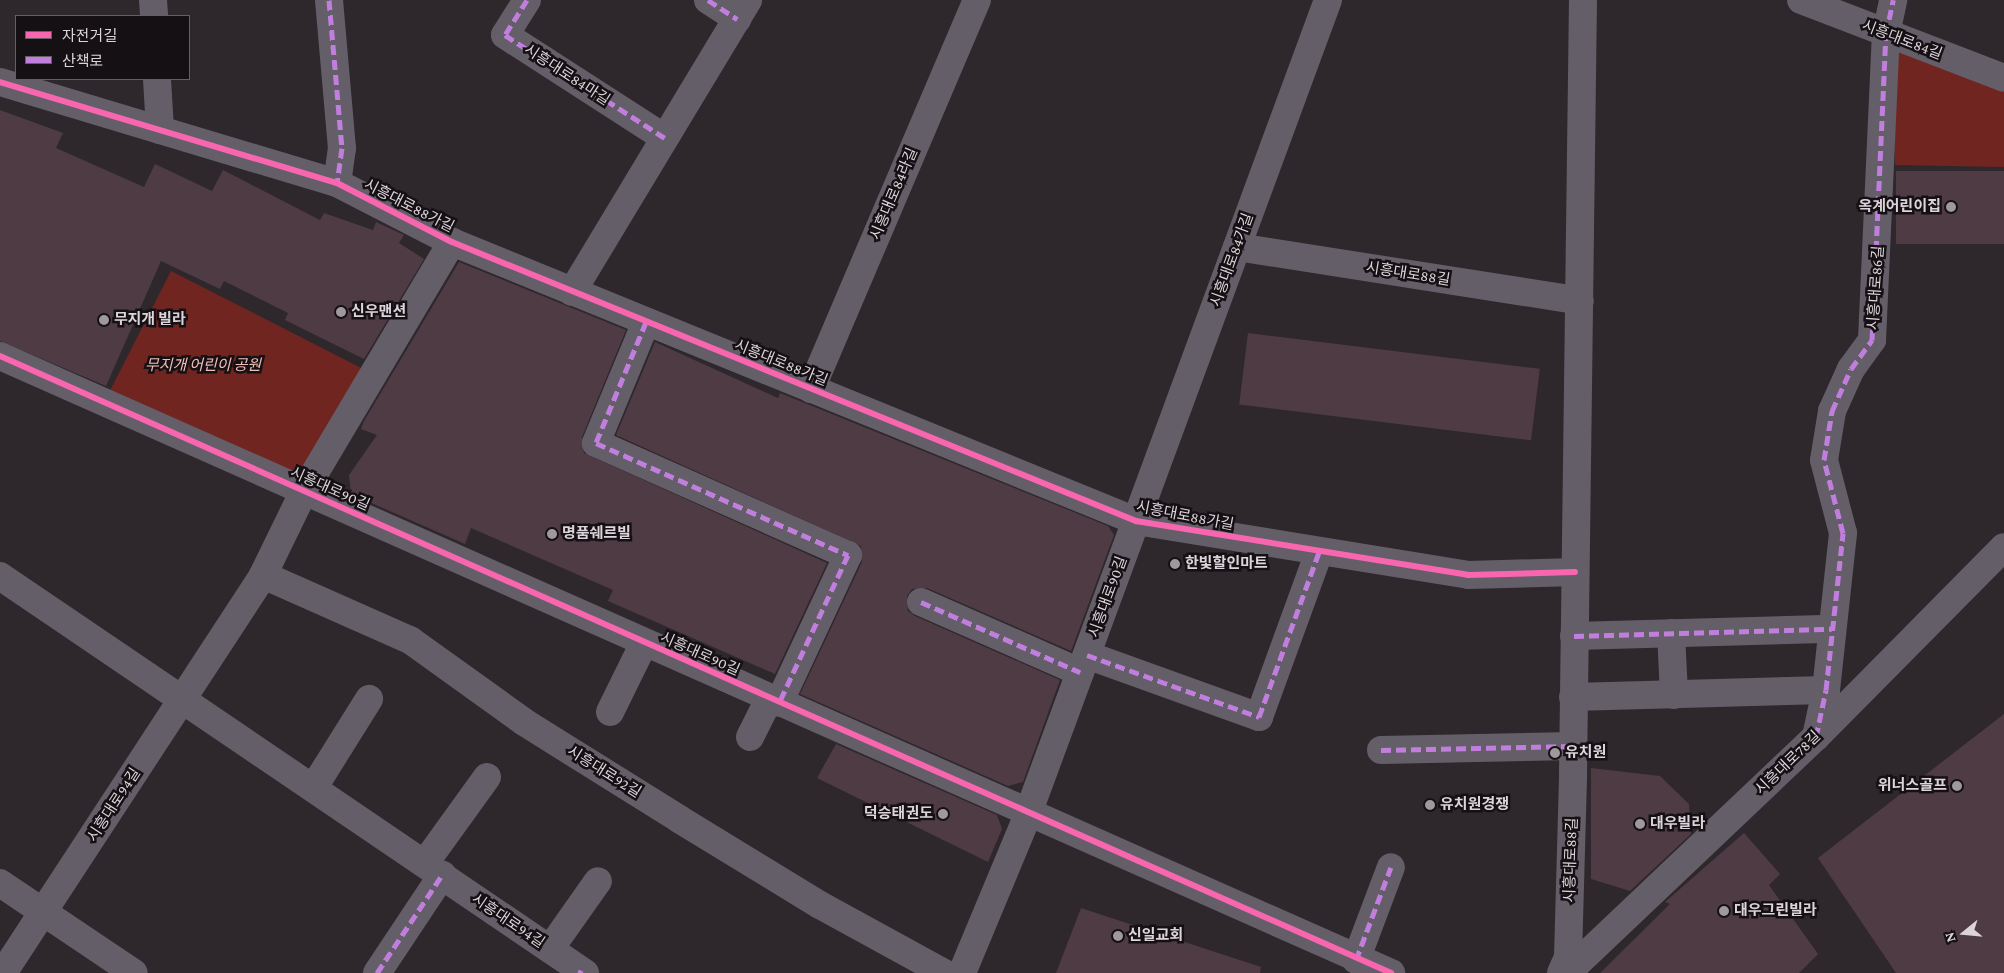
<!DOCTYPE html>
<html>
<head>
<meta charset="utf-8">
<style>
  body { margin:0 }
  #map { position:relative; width:2004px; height:973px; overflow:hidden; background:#2e282c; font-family:"Crimson Pro","Noto Sans KR",serif }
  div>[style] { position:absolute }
  .green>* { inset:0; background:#712521; transform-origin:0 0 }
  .building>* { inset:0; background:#4f3b43; transform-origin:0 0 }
  .minor>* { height:28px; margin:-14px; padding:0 14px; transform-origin:14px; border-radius:14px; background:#645e68 }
  .quiet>* { height:5px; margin-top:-2.5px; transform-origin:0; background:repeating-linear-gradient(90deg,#c07fdc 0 10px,transparent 0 15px) }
  .cycleway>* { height:6px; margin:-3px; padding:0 3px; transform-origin:3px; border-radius:3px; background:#f766af }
  .dots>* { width:14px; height:14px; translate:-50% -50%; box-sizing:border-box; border:2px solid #151014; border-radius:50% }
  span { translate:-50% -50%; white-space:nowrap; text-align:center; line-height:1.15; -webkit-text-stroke:5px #151014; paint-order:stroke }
  .street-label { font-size:15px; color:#dcd4da }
  .poi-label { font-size:15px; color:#dcd4da; font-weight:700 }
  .right { translate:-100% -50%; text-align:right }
  .left { translate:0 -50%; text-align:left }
  .park-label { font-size:15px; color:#f3beb6; font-style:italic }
  .legend { position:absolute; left:15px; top:15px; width:175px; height:65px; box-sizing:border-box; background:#151014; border:1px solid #655e63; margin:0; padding:6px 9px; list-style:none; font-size:15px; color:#dcd4da }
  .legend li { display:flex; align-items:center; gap:10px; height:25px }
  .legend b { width:25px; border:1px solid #655e63 }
  .north { position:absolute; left:1939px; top:908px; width:50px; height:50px; -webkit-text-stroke:4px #151014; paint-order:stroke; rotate:253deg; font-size:14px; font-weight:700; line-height:20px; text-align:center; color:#dcd4da }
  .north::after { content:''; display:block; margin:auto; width:18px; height:22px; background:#dcd4da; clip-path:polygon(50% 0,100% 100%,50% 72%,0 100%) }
</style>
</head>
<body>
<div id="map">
  <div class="green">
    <i style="clip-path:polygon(1892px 46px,2004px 92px,2004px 167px,1895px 165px)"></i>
    <i style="left:171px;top:271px;width:214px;height:142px;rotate:27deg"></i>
  </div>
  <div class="building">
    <i style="clip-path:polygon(0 110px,63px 133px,56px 148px,144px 187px,155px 164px,212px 191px,223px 170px,320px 220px,324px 213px,373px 230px,376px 222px,404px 235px,399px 243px,424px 259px,364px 359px,285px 320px,288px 313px,224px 281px,220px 289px,161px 261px,106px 386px,0 341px)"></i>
    <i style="left:1896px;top:171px;width:108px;height:73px"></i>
    <i style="clip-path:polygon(459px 262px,626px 330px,582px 437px,584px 453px,827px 563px,775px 674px,608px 601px,613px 590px,471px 528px,465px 544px,351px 494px,349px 475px,377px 435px,361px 429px,364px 421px)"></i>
    <i style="left:1248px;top:333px;width:294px;height:72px;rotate:7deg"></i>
    <i style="clip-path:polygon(655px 342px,778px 398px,780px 393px,1108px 526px,1114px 535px,1071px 651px,927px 588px,912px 589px,907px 596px,908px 611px,915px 616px,1060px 680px,1023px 782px,1008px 786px,800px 694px,862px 562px,861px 546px,616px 435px)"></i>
    <i style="clip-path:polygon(2004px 714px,2004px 973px,1896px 973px,1818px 858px)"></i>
    <i style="clip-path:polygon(836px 744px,997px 815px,1002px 829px,988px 862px,817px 778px)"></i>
    <i style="clip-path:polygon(1591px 768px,1660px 776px,1689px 804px,1691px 834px,1630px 891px,1591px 879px)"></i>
    <i style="clip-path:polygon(1744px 833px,1780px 874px,1769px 885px,1818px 954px,1799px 973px,1600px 973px,1670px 904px,1665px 902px)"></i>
    <i style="clip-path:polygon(1081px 908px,1261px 967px,1260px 973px,1056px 973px)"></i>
  </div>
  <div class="minor">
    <i style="left:153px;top:0;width:16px;rotate:86deg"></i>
    <i style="left:329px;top:0;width:149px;rotate:85deg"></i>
    <i style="left:342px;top:148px;width:35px;rotate:98deg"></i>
    <i style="left:527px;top:0;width:41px;rotate:122.2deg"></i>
    <i style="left:505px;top:35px;width:190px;rotate:32.8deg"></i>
    <i style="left:708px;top:0;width:35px;rotate:33deg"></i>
    <i style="left:1801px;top:0;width:217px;rotate:21deg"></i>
    <i style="left:157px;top:79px;width:51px;rotate:86.6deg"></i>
    <i style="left:0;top:82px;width:352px;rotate:16.7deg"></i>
    <i style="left:337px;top:183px;width:129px;rotate:27.2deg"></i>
    <i style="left:452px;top:242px;width:739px;rotate:22.19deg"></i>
    <i style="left:1136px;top:521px;width:336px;rotate:9.2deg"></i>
    <i style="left:1468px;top:575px;width:107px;rotate:-1.6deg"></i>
    <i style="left:1237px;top:247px;width:347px;rotate:8.9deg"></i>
    <i style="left:572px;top:292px;width:341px;rotate:-58.9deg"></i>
    <i style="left:646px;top:322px;width:131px;rotate:112.5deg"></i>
    <i style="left:596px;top:443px;width:276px;rotate:24deg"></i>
    <i style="left:848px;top:555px;width:163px;rotate:115deg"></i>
    <i style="left:0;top:356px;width:1522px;rotate:23.92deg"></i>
    <i style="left:811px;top:389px;width:423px;rotate:-66.9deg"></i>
    <i style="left:263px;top:575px;width:161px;rotate:23.9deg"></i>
    <i style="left:410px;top:640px;width:140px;rotate:35.7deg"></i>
    <i style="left:524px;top:722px;width:183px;rotate:32deg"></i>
    <i style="left:679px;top:819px;width:165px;rotate:31.4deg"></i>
    <i style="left:820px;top:905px;width:141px;rotate:28.7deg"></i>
    <i style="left:0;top:576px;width:707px;rotate:34.16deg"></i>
    <i style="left:921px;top:602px;width:174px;rotate:23.8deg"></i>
    <i style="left:1671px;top:633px;width:62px;rotate:87.2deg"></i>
    <i style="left:1574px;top:636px;width:258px;rotate:-1.6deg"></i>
    <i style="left:1087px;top:655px;width:183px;rotate:19.8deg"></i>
    <i style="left:1259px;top:717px;width:176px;rotate:-70deg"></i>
    <i style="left:1573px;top:697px;width:253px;rotate:-1.6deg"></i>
    <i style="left:610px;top:712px;width:77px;rotate:-63.8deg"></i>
    <i style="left:750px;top:737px;width:42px;rotate:-63.4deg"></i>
    <i style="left:1816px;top:737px;width:48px;rotate:-78deg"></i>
    <i style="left:1826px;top:690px;width:158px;rotate:-83.8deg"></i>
    <i style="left:1843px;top:533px;width:75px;rotate:-104.6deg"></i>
    <i style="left:1824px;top:460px;width:50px;rotate:-80.7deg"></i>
    <i style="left:1832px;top:411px;width:46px;rotate:-65.7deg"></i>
    <i style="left:1851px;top:369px;width:36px;rotate:-54deg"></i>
    <i style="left:1872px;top:340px;width:306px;rotate:-87.4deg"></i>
    <i style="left:1886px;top:34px;width:35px;rotate:-78deg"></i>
    <i style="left:1381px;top:750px;width:191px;rotate:-1.2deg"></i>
    <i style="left:314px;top:787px;width:104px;rotate:-58deg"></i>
    <i style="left:425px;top:863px;width:106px;rotate:-54.2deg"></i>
    <i style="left:0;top:883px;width:161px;rotate:33.9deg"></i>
    <i style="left:550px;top:949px;width:83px;rotate:-54.8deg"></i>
    <i style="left:1356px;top:960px;width:99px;rotate:-69.4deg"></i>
    <i style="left:3px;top:973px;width:475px;rotate:-56.8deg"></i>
    <i style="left:263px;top:575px;width:93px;rotate:-64deg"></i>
    <i style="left:304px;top:491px;width:290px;rotate:-59.3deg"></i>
    <i style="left:377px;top:973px;width:118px;rotate:-56.4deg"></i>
    <i style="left:962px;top:973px;width:167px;rotate:-67.4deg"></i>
    <i style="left:1026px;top:819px;width:873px;rotate:-69.76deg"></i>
    <i style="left:1561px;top:973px;width:17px;rotate:-66deg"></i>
    <i style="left:1568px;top:957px;width:184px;rotate:-88.4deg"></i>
    <i style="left:1573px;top:773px;width:773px;rotate:-89.26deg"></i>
    <i style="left:1567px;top:973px;width:343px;rotate:-43.5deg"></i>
    <i style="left:1816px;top:737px;width:267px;rotate:-45.3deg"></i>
  </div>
  <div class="quiet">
    <i style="left:329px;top:0;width:149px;rotate:85deg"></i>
    <i style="left:342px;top:148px;width:35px;rotate:98deg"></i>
    <i style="left:527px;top:0;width:41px;rotate:122.2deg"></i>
    <i style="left:505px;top:35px;width:190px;rotate:32.8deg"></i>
    <i style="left:708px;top:0;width:35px;rotate:33deg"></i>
    <i style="left:646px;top:322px;width:131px;rotate:112.5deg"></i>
    <i style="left:596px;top:443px;width:276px;rotate:24deg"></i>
    <i style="left:848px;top:555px;width:163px;rotate:115deg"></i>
    <i style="left:921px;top:602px;width:174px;rotate:23.8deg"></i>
    <i style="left:1574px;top:636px;width:258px;rotate:-1.6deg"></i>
    <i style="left:1087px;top:655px;width:183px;rotate:19.8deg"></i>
    <i style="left:1259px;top:717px;width:176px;rotate:-70deg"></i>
    <i style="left:1816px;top:737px;width:48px;rotate:-78deg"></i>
    <i style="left:1826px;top:690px;width:158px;rotate:-83.8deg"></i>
    <i style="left:1843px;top:533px;width:75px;rotate:-104.6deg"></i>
    <i style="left:1824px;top:460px;width:50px;rotate:-80.7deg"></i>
    <i style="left:1832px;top:411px;width:46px;rotate:-65.7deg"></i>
    <i style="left:1851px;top:369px;width:36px;rotate:-54deg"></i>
    <i style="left:1872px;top:340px;width:306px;rotate:-87.4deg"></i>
    <i style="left:1886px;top:34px;width:35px;rotate:-78deg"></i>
    <i style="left:1381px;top:750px;width:191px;rotate:-1.2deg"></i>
    <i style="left:1356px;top:960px;width:99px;rotate:-69.4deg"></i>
    <i style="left:377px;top:973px;width:118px;rotate:-56.4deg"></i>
    <i style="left:580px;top:973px;width:3px;rotate:-72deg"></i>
  </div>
  <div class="cycleway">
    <i style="left:0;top:82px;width:352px;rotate:16.7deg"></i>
    <i style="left:337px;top:183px;width:129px;rotate:27.2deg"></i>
    <i style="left:452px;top:242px;width:739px;rotate:22.19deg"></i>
    <i style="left:1136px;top:521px;width:336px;rotate:9.2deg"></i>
    <i style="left:1468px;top:575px;width:107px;rotate:-1.6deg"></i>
    <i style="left:0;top:356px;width:1522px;rotate:23.92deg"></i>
  </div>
  <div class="dots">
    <i style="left:1951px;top:207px;background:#9f989d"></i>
    <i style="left:341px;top:312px;background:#9f989d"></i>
    <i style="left:104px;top:320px;background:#9f989d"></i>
    <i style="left:552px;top:534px;background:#9f989d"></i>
    <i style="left:1175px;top:564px;background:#9f989d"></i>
    <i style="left:1555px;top:753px;background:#9f989d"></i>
    <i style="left:1957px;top:786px;background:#9f989d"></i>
    <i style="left:1430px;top:805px;background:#9f989d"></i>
    <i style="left:943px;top:814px;background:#9f989d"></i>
    <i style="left:1640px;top:824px;background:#9f989d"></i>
    <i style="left:1724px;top:911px;background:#9f989d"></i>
    <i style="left:1118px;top:936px;background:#9f989d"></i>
  </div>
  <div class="street-label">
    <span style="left:1902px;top:40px;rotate:21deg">시흥대로84길</span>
    <span style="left:567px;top:75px;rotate:33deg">시흥대로84마길</span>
    <span style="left:894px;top:194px;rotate:-67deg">시흥대로84라길</span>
    <span style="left:409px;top:206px;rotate:27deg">시흥대로88가길</span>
    <span style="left:1232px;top:260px;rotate:-70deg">시흥대로84가길</span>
    <span style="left:1408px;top:274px;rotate:9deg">시흥대로88길</span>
    <span style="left:1876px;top:288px;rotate:-86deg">시흥대로86길</span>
    <span style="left:781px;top:363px;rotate:22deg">시흥대로88가길</span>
    <span style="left:330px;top:489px;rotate:24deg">시흥대로90길</span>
    <span style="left:1185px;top:516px;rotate:11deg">시흥대로88가길</span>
    <span style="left:1108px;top:597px;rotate:-70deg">시흥대로90길</span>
    <span style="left:700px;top:654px;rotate:24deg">시흥대로90길</span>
    <span style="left:1788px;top:763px;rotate:-44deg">시흥대로78길</span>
    <span style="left:604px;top:772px;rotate:32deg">시흥대로92길</span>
    <span style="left:114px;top:805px;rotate:-57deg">시흥대로94길</span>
    <span style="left:1571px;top:860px;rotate:-88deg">시흥대로88길</span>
    <span style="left:508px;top:921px;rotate:34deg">시흥대로94길</span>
  </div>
  <div class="poi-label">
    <span class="right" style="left:1941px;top:207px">옥계어린이집</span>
    <span class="left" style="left:351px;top:312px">신우맨션</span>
    <span class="left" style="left:114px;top:320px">무지개 빌라</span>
    <span class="left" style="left:562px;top:534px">명품쉐르빌</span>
    <span class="left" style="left:1185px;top:564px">한빛할인마트</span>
    <span class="left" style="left:1565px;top:753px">유치원</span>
    <span class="right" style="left:1947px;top:786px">위너스골프</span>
    <span class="left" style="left:1440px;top:805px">유치원경쟁</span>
    <span class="right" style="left:933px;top:814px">덕승태권도</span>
    <span class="left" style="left:1650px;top:824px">대우빌라</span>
    <span class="left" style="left:1734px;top:911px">대우그린빌라</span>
    <span class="left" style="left:1128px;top:936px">신일교회</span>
  </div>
  <div class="park-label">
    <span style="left:203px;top:366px">무지개 어린이 공원</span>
  </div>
  <ul class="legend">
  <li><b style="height:6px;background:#f766af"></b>자전거길</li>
  <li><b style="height:6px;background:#c07fdc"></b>산책로</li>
  </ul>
  <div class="north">N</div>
</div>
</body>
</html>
